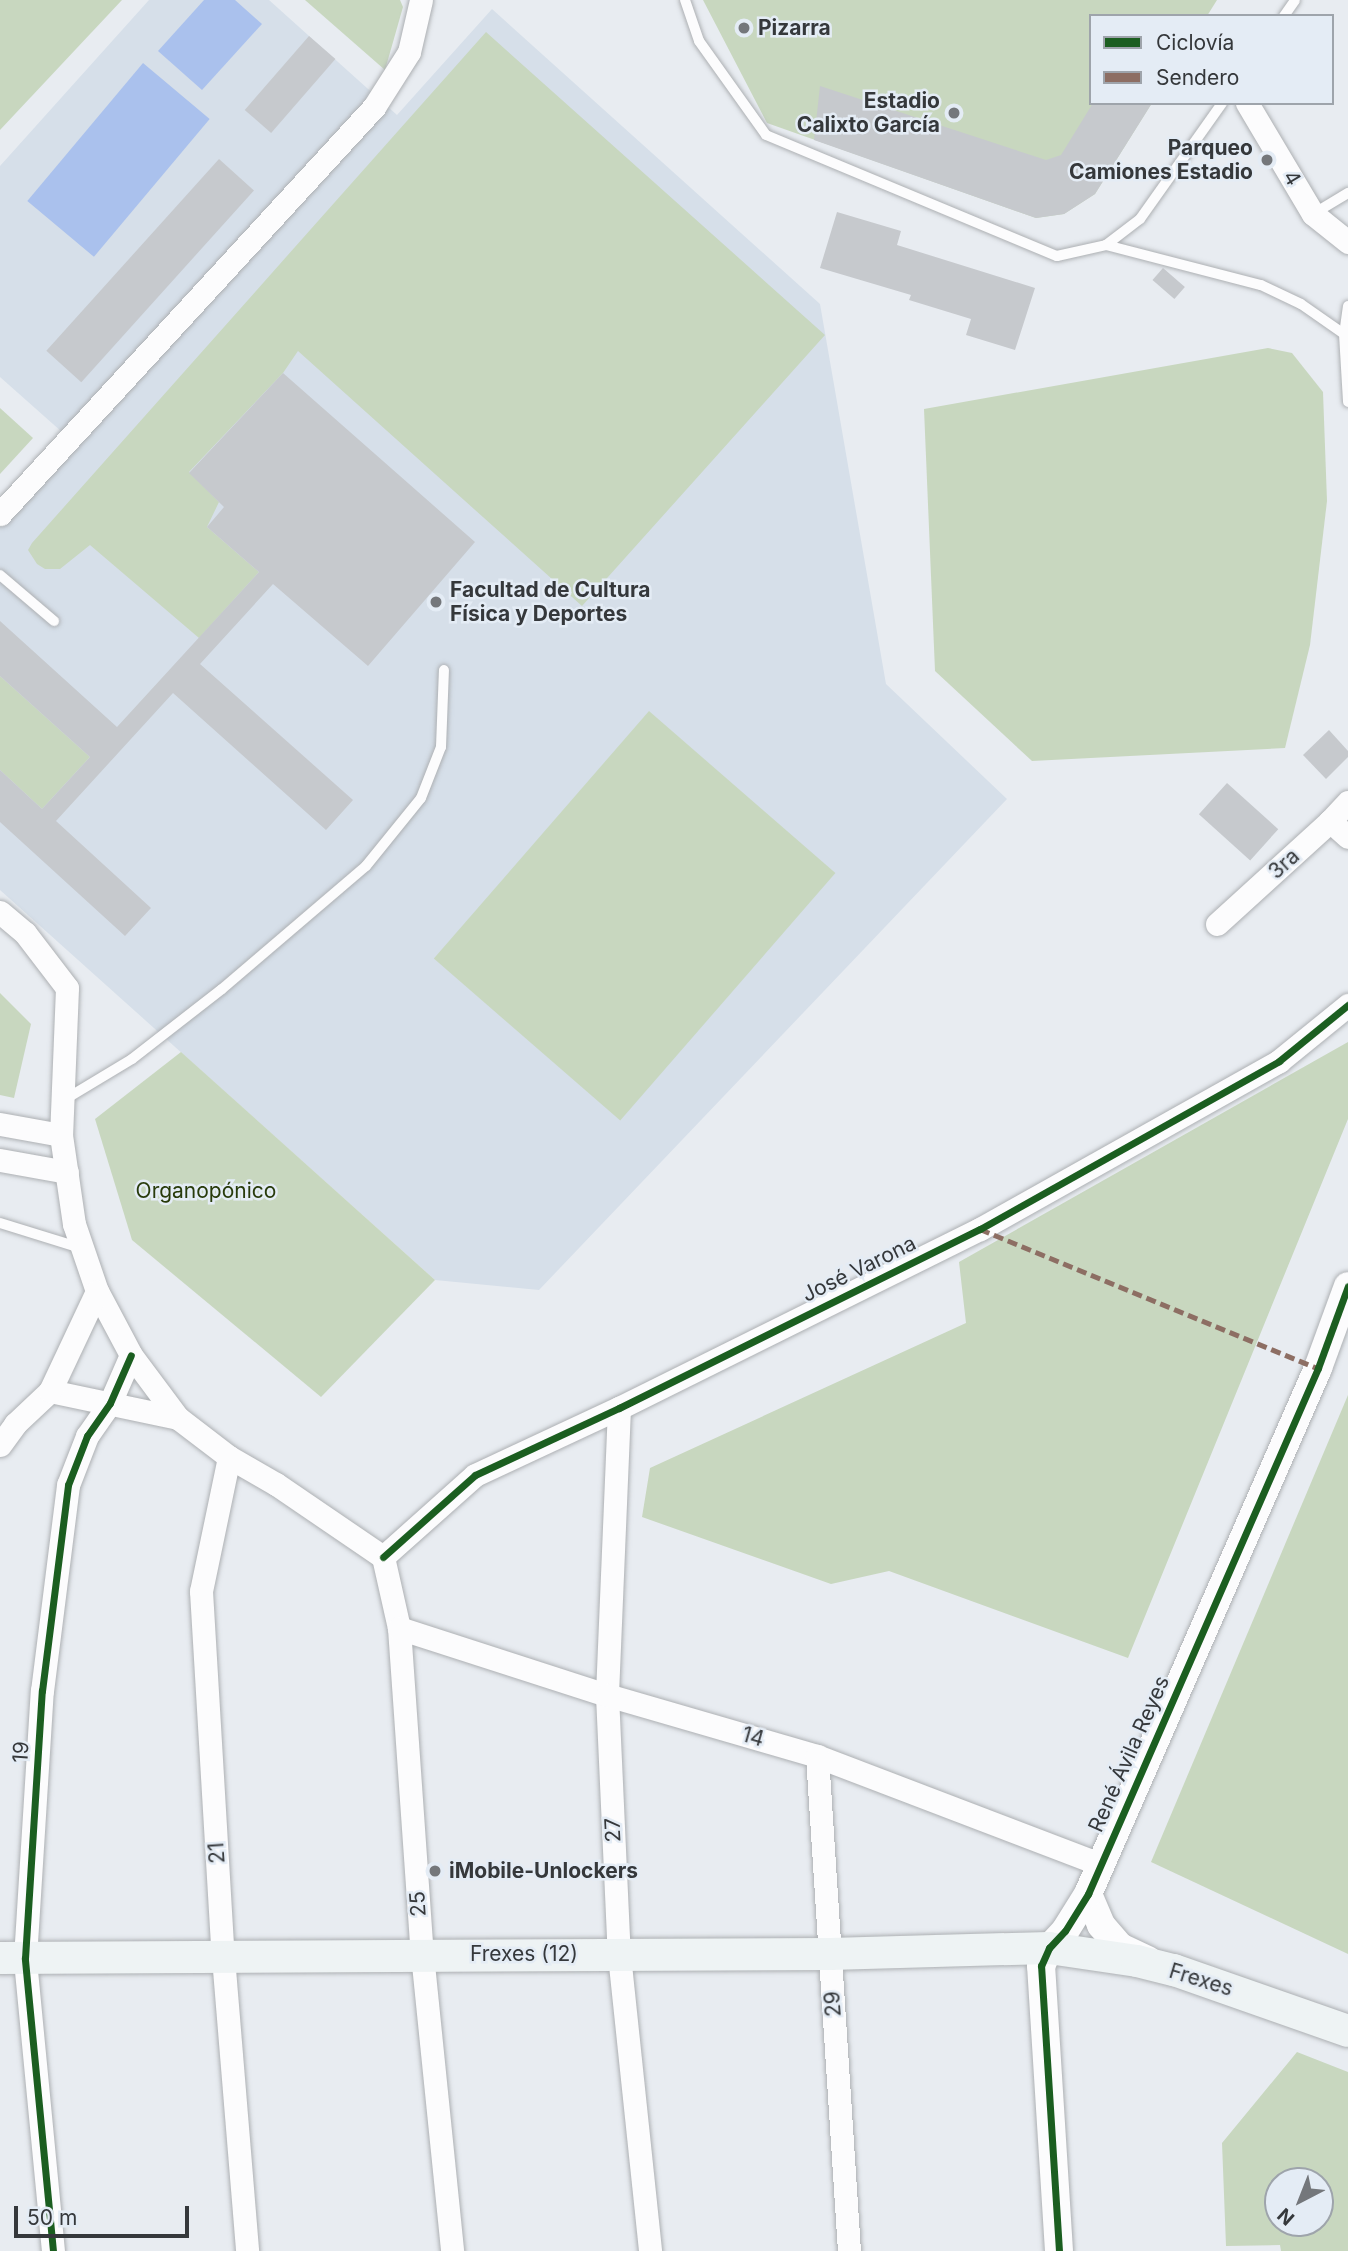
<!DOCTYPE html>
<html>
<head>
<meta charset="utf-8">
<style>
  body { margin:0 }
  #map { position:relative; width:1348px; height:2251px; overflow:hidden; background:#e8ecf1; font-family:Inter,sans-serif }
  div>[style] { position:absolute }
  .built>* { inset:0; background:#d6dfe9 }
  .green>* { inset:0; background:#c8d7bf; transform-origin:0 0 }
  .water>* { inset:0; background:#aac1ed; transform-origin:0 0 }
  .building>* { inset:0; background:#c6c9cd; transform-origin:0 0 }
  .roads { filter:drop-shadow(0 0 2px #adb0b3) drop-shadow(0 0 2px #adb0b3) }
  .service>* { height:10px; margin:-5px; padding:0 5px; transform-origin:5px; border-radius:5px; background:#fcfcfd }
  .minor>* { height:23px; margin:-11.5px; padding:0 11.5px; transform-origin:11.5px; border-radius:11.5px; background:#fcfcfd }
  .tertiary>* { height:28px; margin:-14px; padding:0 14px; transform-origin:14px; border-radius:14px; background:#fcfcfd }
  .secondary>* { height:32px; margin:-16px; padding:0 16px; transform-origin:16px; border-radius:16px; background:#eef3f4 }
  .quiet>* { height:5px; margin-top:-2.5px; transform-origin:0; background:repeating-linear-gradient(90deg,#8d6e63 0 10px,transparent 0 15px) }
  .cycleway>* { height:7px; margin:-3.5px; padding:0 3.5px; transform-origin:3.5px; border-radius:3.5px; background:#1b5e20 }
  .dots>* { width:19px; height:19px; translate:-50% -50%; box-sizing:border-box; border:4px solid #e4ecf5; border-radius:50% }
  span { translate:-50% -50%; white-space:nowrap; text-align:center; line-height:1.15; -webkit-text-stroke:5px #e4ecf5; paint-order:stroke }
  .poi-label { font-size:21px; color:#35383b; font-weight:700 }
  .left { translate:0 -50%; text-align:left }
  .right { translate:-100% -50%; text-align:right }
  .street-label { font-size:21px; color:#35383b }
  .park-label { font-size:21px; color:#283b0b }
  .legend { position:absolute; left:1089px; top:14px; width:245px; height:91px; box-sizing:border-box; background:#e4ecf5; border:2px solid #9ea4ab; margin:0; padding:9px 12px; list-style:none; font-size:21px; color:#35383b }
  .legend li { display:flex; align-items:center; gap:14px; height:35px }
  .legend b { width:35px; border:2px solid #9ea4ab }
  .north { position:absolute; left:1264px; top:2167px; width:70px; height:70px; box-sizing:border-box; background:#e4ecf5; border:2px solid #9ea4ab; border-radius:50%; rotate:222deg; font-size:19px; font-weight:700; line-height:28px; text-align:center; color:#35383b }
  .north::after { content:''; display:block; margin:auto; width:24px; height:32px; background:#74777b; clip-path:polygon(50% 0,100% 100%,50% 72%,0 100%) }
  .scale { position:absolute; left:14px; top:2206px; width:175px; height:32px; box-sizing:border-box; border:4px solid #35383b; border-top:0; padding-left:9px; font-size:21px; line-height:24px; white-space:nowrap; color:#35383b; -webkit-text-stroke:5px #e4ecf5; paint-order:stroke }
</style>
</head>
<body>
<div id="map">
  <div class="built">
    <i style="clip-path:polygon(149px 0,269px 0,397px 115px,492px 9px,820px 304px,886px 684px,1007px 799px,539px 1290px,435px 1280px,0 890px,0 519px,71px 440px,0 377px,0 166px)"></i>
  </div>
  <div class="green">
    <i style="clip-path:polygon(0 0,122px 0,0 130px)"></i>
    <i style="clip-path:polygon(305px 0,400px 0,403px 7px,385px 70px)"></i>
    <i style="clip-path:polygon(703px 0,1217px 0,1207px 16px,1091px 16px,1091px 103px,1152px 103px,1095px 194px,1064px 214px,1036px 218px,767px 123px)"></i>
    <i style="clip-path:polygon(486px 32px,825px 335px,582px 606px,298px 351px,283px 373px,189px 472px,219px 502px,207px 527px,259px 572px,199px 638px,90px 545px,60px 569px,45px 569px,37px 564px,28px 550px,32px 543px)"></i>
    <i style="clip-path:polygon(1268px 348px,1292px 353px,1323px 392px,1327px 501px,1310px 645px,1285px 748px,1032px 761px,935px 671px,924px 409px)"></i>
    <i style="clip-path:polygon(0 408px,33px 438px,0 474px)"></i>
    <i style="clip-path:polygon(0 676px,90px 757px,42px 809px,0 770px)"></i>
    <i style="left:649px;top:711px;width:247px;height:328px;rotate:41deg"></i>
    <i style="clip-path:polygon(0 993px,31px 1024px,14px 1098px,0 1095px)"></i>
    <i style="clip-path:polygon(1348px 1042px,1348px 1119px,1128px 1658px,889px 1571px,831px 1584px,642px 1517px,650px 1468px,966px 1323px,959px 1262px)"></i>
    <i style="clip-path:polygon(181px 1052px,435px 1280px,321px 1397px,132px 1240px,95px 1119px)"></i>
    <i style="clip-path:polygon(1348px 1395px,1348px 1954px,1151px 1862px)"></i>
    <i style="clip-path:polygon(evenodd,1297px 2052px,1348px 2072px,1348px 2251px,1281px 2251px,1280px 2245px,1226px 2246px,1222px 2143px,1297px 2052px,1278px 2181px,1320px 2181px,1320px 2223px,1278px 2223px,1278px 2181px)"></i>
  </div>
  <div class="water">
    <i style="clip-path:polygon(204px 0,235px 0,262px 24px,202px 90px,158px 51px)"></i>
    <i style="left:143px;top:63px;width:87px;height:180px;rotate:40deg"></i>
  </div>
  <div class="building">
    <i style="left:309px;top:36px;width:35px;height:98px;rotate:41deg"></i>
    <i style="clip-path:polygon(820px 86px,1046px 160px,1061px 155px,1093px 103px,1152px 103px,1095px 194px,1064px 214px,1036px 218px,814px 140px)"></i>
    <i style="left:219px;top:159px;width:47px;height:258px;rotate:42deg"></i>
    <i style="clip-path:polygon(837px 212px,901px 231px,897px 245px,1035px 288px,1015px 350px,966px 335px,971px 319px,909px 300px,911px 295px,820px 268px)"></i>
    <i style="left:1163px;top:268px;width:29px;height:16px;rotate:41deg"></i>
    <i style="clip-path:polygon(283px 373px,475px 542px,368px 666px,273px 584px,200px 664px,353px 800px,326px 830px,173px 693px,56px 821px,151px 908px,125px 936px,0 822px,0 770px,42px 809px,90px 757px,0 676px,0 621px,117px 727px,259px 572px,207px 527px,224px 507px,189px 473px)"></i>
    <i style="clip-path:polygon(1329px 730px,1348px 751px,1348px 757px,1326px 779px,1303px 755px)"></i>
    <i style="left:1227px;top:783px;width:69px;height:42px;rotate:42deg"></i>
  </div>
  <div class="roads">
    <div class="service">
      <i style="left:685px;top:0;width:43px;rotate:71.1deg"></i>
      <i style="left:699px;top:41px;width:115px;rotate:54.5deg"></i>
      <i style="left:766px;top:135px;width:315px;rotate:22.6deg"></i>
      <i style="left:1057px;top:256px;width:50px;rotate:-12.7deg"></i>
      <i style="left:1106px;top:245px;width:43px;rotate:-37.4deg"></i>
      <i style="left:1140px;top:219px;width:142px;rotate:-54.7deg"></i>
      <i style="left:1284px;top:16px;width:19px;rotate:-55deg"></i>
      <i style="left:1313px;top:214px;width:41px;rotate:-31deg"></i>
      <i style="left:1106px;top:245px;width:160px;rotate:14.5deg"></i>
      <i style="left:1261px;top:285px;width:44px;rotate:25.4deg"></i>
      <i style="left:1301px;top:304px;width:52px;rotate:34.9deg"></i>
      <i style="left:1348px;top:306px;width:28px;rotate:98deg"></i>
      <i style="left:1344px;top:334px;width:68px;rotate:86.6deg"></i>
      <i style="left:0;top:575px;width:71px;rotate:40.4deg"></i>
      <i style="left:64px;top:1100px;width:79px;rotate:-31.1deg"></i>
      <i style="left:132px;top:1059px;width:114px;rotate:-37.9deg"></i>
      <i style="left:222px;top:989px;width:189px;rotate:-40.5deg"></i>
      <i style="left:366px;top:866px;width:87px;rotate:-51deg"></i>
      <i style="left:421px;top:798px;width:55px;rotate:-68.6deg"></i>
      <i style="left:441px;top:747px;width:77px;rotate:-87.8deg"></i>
      <i style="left:0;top:1223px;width:85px;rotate:17.2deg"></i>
    </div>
    <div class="minor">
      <i style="left:1247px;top:103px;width:129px;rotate:59.3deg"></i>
      <i style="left:1313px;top:214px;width:45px;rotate:38.7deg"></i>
      <i style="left:0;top:514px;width:553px;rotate:-47.42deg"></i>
      <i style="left:374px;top:107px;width:65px;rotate:-57.5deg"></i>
      <i style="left:409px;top:52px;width:53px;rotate:-77deg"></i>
      <i style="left:1330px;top:821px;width:24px;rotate:42deg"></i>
      <i style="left:0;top:912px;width:33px;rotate:40deg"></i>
      <i style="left:25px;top:933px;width:69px;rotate:52.6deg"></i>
      <i style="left:67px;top:988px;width:147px;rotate:92.3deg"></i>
      <i style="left:61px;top:1135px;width:90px;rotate:81.7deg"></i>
      <i style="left:74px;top:1224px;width:71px;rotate:71.1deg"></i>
      <i style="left:97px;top:1291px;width:72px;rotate:62deg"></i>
      <i style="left:131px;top:1355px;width:79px;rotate:53.3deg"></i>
      <i style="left:178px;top:1418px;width:64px;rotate:37.4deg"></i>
      <i style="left:229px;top:1457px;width:54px;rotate:29.9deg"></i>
      <i style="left:276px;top:1484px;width:130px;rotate:34.3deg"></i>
      <i style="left:1217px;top:924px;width:153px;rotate:-42.3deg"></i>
      <i style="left:1330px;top:821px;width:26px;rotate:-47deg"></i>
      <i style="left:0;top:1124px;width:62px;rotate:10.2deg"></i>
      <i style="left:0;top:1160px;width:68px;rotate:10.2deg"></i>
      <i style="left:50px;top:1391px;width:131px;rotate:11.9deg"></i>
      <i style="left:619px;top:1408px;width:287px;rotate:92.4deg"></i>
      <i style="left:607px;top:1695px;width:260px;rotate:87.4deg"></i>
      <i style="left:619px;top:1955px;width:298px;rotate:84deg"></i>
      <i style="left:0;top:1445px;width:26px;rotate:-54deg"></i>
      <i style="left:15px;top:1424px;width:48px;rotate:-43.3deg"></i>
      <i style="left:50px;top:1391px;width:110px;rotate:-64.8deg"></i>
      <i style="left:229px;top:1457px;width:137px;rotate:101.8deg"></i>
      <i style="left:201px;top:1591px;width:367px;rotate:86.6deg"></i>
      <i style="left:223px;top:1957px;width:295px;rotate:85.3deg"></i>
      <i style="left:383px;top:1557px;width:123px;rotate:-41.7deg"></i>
      <i style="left:475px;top:1475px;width:159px;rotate:-25deg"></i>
      <i style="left:619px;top:1408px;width:403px;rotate:-26.4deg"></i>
      <i style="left:980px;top:1229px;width:343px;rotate:-29.3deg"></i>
      <i style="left:1279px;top:1061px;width:89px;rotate:-39.1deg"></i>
      <i style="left:383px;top:1557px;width:73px;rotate:77.3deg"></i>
      <i style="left:399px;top:1628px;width:327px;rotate:86deg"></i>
      <i style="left:422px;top:1954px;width:299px;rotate:84.2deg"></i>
      <i style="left:399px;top:1628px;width:219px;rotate:17.9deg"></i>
      <i style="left:607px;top:1695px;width:219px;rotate:16.2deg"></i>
      <i style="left:817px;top:1756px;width:303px;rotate:20.9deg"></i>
      <i style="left:817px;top:1756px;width:496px;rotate:86.3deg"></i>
      <i style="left:53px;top:2251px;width:294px;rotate:-95.5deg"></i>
      <i style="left:25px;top:1958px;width:268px;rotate:-86.4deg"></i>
      <i style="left:42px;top:1691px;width:208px;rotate:-82.8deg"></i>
      <i style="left:68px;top:1485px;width:53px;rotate:-68.8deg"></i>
      <i style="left:87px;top:1436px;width:40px;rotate:-55.1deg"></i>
      <i style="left:110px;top:1403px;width:52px;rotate:-66.4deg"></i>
    </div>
    <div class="tertiary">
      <i style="left:1088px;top:1894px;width:34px;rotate:67deg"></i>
      <i style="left:1101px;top:1925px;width:29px;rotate:49deg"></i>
      <i style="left:1120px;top:1947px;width:31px;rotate:25deg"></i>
      <i style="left:1059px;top:2251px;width:286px;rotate:-93.6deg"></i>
      <i style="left:1041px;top:1966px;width:20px;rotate:-66deg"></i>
      <i style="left:1049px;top:1948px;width:23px;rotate:-47deg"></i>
      <i style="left:1065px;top:1931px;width:44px;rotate:-58.1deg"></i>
      <i style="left:1088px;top:1894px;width:574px;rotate:-66.38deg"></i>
      <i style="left:1318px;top:1368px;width:87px;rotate:-69.9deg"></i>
    </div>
    <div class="secondary">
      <i style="left:0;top:1958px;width:830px;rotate:-0.28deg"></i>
      <i style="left:830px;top:1954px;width:219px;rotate:-1.6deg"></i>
      <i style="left:1049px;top:1948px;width:89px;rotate:8.4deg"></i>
      <i style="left:1137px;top:1961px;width:38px;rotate:14deg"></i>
      <i style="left:1174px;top:1970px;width:184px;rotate:19.3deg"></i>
    </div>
  </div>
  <div class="quiet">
    <i style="left:980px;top:1229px;width:365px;rotate:22.4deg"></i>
  </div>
  <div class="cycleway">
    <i style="left:383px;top:1557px;width:123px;rotate:-41.7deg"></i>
    <i style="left:475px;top:1475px;width:159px;rotate:-25deg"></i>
    <i style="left:619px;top:1408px;width:403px;rotate:-26.4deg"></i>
    <i style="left:980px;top:1229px;width:343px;rotate:-29.3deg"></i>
    <i style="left:1279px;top:1061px;width:89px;rotate:-39.1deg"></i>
    <i style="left:53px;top:2251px;width:294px;rotate:-95.5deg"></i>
    <i style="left:25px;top:1958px;width:268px;rotate:-86.4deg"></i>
    <i style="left:42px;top:1691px;width:208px;rotate:-82.8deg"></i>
    <i style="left:68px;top:1485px;width:53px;rotate:-68.8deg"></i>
    <i style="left:87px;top:1436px;width:40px;rotate:-55.1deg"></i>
    <i style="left:110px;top:1403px;width:52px;rotate:-66.4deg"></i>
    <i style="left:1059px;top:2251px;width:286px;rotate:-93.6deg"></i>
    <i style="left:1041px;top:1966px;width:20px;rotate:-66deg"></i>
    <i style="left:1049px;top:1948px;width:23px;rotate:-47deg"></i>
    <i style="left:1065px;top:1931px;width:44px;rotate:-58.1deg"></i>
    <i style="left:1088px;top:1894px;width:574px;rotate:-66.38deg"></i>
    <i style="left:1318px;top:1368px;width:87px;rotate:-69.9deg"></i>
  </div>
  <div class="dots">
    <i style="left:744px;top:28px;background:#74777b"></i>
    <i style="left:954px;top:113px;background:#74777b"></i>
    <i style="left:1267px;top:160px;background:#74777b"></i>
    <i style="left:436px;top:602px;background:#74777b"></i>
    <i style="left:435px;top:1871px;background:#74777b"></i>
  </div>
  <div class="poi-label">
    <span class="left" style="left:758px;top:28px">Pizarra</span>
    <span class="right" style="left:940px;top:113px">Estadio<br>Calixto García</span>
    <span class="right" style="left:1253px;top:160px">Parqueo<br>Camiones Estadio</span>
    <span class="left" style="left:450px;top:602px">Facultad de Cultura<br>Física y Deportes</span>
    <span class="left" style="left:449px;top:1871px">iMobile-Unlockers</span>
  </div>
  <div class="street-label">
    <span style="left:1292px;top:178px;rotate:59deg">4</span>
    <span style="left:1284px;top:864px;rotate:-42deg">3ra</span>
    <span style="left:859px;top:1269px;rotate:-26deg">José Varona</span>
    <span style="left:753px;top:1737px;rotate:16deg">14</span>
    <span style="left:21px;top:1752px;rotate:-86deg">19</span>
    <span style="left:1129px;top:1754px;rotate:-66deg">René Ávila Reyes</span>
    <span style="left:613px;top:1830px;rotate:-93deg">27</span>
    <span style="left:217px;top:1853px;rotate:-94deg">21</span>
    <span style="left:418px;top:1904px;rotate:-94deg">25</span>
    <span style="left:524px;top:1954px">Frexes (12)</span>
    <span style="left:1201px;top:1980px;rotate:17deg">Frexes</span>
    <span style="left:833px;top:2004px;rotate:-94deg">29</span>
  </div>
  <div class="park-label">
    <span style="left:206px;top:1191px">Organopónico</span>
  </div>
  <ul class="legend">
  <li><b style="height:9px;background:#1b5e20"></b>Ciclovía</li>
  <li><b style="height:9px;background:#8d6e63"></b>Sendero</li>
  </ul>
  <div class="north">N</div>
  <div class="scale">50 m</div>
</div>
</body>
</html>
